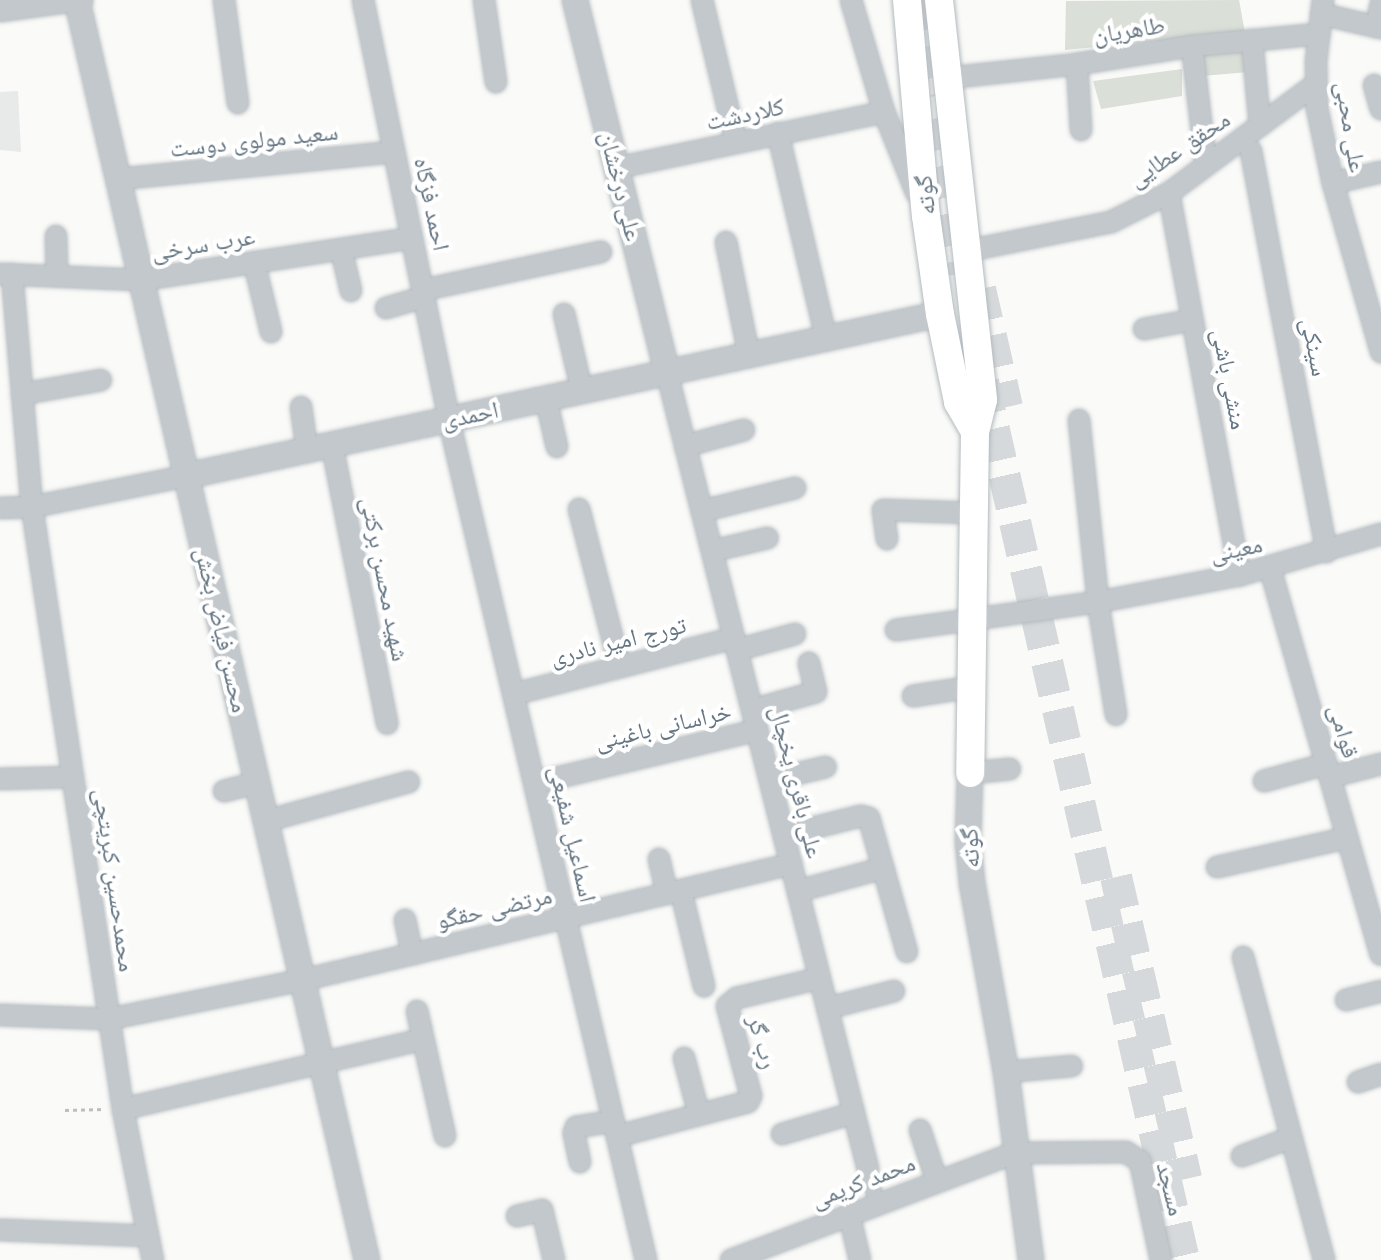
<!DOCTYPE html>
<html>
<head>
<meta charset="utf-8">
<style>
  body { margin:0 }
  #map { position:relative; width:1381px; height:1260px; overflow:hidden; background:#fafaf8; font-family:Inter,"Noto Naskh Arabic",sans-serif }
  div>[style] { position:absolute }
  .built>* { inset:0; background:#e8e9e9 }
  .green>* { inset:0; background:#dadfd7; transform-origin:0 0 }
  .primary-tunnel>* { height:32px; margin-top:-16px; transform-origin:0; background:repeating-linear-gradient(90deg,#d5d9db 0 32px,transparent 0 48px) }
  .path>* { height:3px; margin-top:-1.5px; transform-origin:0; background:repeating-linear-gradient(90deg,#bbbfc2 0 4px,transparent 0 8px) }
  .roads { filter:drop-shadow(0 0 2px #b3babf) drop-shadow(0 0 2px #b3babf) }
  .pedestrian>* { height:14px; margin:-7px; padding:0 7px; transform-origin:7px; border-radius:7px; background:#c3c8cc }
  .minor>* { height:20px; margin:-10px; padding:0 10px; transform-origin:10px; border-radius:10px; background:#c3c8cc }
  .tertiary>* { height:24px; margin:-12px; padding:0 12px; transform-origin:12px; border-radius:12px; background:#c3c8cc }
  .secondary>* { height:28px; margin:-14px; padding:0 14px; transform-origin:14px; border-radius:14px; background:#fff }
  span { translate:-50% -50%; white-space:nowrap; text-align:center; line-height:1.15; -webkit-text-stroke:8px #fff; paint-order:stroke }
  .street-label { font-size:24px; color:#657683 }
</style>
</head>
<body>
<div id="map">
  <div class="built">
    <i style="clip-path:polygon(18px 91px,21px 152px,0 150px,0 92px)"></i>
  </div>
  <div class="green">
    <i style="clip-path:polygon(1239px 0,1245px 33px,1065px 50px,1066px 1px)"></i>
    <i style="left:1247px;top:48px;width:24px;height:48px;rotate:85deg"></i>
    <i style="clip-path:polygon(1182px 69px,1182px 96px,1101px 109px,1093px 81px)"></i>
  </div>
  <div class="primary-tunnel">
    <i style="left:914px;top:0;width:98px;rotate:74deg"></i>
    <i style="left:927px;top:120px;width:157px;rotate:77.9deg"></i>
    <i style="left:980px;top:289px;width:121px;rotate:77.1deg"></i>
    <i style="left:983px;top:382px;width:901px;rotate:77.11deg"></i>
    <i style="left:1116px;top:877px;width:310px;rotate:76.9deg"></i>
  </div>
  <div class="path">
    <i style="left:65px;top:1110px;width:40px;rotate:-1.4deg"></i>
  </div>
  <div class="roads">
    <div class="pedestrian">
      <i style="left:868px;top:1169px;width:36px;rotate:76deg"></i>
    </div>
    <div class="minor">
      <i style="left:224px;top:0;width:104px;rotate:82.3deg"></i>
      <i style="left:363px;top:0;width:429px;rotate:78.4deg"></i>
      <i style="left:449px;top:420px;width:863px;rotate:76.8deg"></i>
      <i style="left:484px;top:0;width:83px;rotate:81.7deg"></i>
      <i style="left:702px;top:0;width:146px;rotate:76.5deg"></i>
      <i style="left:851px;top:0;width:117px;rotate:73.6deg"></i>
      <i style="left:884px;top:112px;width:88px;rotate:68.1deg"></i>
      <i style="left:1323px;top:0;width:61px;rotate:96.5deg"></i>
      <i style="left:1316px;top:61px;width:47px;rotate:88.8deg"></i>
      <i style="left:1317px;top:108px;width:77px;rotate:78deg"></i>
      <i style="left:1333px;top:183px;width:176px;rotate:74.1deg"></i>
      <i style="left:0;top:11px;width:83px;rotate:-7.6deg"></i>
      <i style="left:1321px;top:14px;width:62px;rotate:13.1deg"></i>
      <i style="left:1376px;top:27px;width:25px;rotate:-78deg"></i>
      <i style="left:1252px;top:40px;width:86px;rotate:84.7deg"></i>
      <i style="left:1192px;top:46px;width:120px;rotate:83.3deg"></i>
      <i style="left:1077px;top:64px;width:66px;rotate:86.5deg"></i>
      <i style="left:947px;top:78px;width:131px;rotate:-6.1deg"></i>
      <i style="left:1077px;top:64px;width:116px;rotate:-8.9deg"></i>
      <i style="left:1192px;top:46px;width:128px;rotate:-5.4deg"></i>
      <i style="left:1374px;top:85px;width:25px;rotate:74deg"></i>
      <i style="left:778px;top:133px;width:211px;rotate:76.8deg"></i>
      <i style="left:1251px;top:151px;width:408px;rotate:79.3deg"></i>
      <i style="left:616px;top:168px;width:274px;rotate:-11.8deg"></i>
      <i style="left:118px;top:179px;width:277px;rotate:-5.6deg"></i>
      <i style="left:1333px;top:183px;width:49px;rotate:-12.9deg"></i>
      <i style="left:1169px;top:193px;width:389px;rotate:79.5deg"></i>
      <i style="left:56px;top:236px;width:40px;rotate:88.6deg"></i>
      <i style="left:726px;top:242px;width:115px;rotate:78.5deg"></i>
      <i style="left:341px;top:249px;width:43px;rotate:76.6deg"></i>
      <i style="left:966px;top:251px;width:148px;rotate:-11.3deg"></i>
      <i style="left:1111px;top:222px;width:65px;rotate:-26.6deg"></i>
      <i style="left:1169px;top:193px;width:183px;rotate:-36.6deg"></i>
      <i style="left:254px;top:262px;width:72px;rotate:76.3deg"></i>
      <i style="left:0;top:274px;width:141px;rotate:2.4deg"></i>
      <i style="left:141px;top:280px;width:274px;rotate:-8.8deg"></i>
      <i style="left:12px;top:274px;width:234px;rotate:85.1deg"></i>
      <i style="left:32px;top:507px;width:609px;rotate:81.4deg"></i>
      <i style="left:123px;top:1109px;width:154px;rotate:78.8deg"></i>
      <i style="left:423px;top:290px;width:182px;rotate:-12.1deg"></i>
      <i style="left:386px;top:308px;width:40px;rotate:-16deg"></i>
      <i style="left:564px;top:314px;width:79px;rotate:76.8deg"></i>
      <i style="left:1144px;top:329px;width:49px;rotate:-10.6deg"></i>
      <i style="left:667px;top:373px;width:821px;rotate:75.83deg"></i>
      <i style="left:22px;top:394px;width:80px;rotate:-10deg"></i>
      <i style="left:546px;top:399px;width:49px;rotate:77.1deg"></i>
      <i style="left:301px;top:407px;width:43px;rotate:82.1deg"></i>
      <i style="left:1079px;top:420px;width:183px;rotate:84deg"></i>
      <i style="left:1098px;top:602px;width:114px;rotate:80.9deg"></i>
      <i style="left:332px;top:445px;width:284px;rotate:78.8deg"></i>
      <i style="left:685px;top:446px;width:61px;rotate:-15.2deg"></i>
      <i style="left:0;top:508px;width:32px;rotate:-2deg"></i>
      <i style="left:32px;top:507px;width:157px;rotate:-11.4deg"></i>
      <i style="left:579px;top:509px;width:163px;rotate:75.5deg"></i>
      <i style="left:702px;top:511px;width:96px;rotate:-13.9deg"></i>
      <i style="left:887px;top:539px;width:29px;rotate:-98deg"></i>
      <i style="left:883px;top:510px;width:93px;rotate:1.8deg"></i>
      <i style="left:712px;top:551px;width:57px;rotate:-13.1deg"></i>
      <i style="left:1270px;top:568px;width:402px;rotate:74deg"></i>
      <i style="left:896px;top:630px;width:204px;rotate:-7.9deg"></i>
      <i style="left:1098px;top:602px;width:145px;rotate:-10.8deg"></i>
      <i style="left:1240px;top:575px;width:147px;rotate:-16.2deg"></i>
      <i style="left:737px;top:650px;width:60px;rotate:-15.4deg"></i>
      <i style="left:514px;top:694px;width:227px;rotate:-14.3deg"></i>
      <i style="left:913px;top:696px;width:60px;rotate:-8.7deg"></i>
      <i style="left:752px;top:710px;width:66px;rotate:-15.7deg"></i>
      <i style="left:816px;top:692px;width:30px;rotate:-104deg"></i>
      <i style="left:970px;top:773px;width:40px;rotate:-5.7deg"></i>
      <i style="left:1330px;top:777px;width:53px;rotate:-14.3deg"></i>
      <i style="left:0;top:779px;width:73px;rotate:-1.6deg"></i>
      <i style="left:770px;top:780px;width:57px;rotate:-13.1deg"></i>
      <i style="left:1264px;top:781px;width:64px;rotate:-15.3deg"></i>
      <i style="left:535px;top:783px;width:228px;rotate:-13.4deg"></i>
      <i style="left:224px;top:791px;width:34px;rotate:-14deg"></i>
      <i style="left:266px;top:821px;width:148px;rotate:-15.3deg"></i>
      <i style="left:784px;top:835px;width:79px;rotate:-13.9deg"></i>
      <i style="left:861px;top:816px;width:8px;rotate:14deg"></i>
      <i style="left:869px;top:818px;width:139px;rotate:74.2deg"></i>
      <i style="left:659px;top:859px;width:36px;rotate:77deg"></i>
      <i style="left:1217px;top:867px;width:133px;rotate:-12.6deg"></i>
      <i style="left:681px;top:891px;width:98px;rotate:76.4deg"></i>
      <i style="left:798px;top:891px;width:88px;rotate:-15.1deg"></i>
      <i style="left:405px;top:920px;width:35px;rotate:78deg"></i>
      <i style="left:1243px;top:957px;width:314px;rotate:75deg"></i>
      <i style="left:1346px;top:1000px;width:36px;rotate:-14deg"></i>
      <i style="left:828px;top:1008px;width:68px;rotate:-14.4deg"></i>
      <i style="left:417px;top:1011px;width:128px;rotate:77.4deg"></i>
      <i style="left:0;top:1015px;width:109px;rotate:2.1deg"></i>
      <i style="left:109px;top:1019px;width:198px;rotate:-11.4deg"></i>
      <i style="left:303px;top:980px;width:502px;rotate:-13.37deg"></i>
      <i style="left:684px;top:1058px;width:58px;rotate:75deg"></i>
      <i style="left:1006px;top:1072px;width:66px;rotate:-5.2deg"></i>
      <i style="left:1358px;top:1082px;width:24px;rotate:-19deg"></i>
      <i style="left:123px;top:1109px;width:308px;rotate:-13.1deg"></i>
      <i style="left:920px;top:1130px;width:54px;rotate:71.6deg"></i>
      <i style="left:782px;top:1134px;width:75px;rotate:-16.3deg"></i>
      <i style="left:618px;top:1136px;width:134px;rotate:-14.7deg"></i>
      <i style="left:748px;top:1102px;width:7px;rotate:-63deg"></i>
      <i style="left:751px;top:1096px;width:93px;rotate:-104.9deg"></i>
      <i style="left:727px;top:1006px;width:13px;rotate:-39deg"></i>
      <i style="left:737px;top:998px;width:85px;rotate:-13.5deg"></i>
      <i style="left:1242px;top:1156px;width:51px;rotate:-20.6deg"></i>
      <i style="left:580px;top:1162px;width:30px;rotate:-102deg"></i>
      <i style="left:574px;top:1133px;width:6px;rotate:-72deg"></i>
      <i style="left:576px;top:1127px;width:38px;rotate:-9deg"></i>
      <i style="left:849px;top:1214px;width:47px;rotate:76.6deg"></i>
      <i style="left:517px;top:1216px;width:26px;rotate:-13deg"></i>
      <i style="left:542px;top:1210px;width:51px;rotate:76.5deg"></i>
      <i style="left:0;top:1230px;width:147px;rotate:2.3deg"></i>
      <i style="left:731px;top:1260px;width:303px;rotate:-20.7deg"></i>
      <i style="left:1014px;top:1153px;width:112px;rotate:-0.5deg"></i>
      <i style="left:1126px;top:1152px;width:17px;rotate:33deg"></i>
      <i style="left:1140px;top:1161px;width:101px;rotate:78deg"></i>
    </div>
    <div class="tertiary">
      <i style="left:77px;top:0;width:1293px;rotate:77.04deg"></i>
      <i style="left:575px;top:0;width:384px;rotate:76.1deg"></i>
      <i style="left:186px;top:476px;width:771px;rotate:-12.13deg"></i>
      <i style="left:970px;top:773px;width:69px;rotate:91.7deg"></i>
      <i style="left:968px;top:842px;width:41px;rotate:84.4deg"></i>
      <i style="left:972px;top:883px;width:192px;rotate:79.8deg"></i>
      <i style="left:1006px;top:1072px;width:190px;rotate:82.4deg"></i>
    </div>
    <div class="secondary">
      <i style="left:907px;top:0;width:217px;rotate:85deg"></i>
      <i style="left:926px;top:216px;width:99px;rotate:81.9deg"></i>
      <i style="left:940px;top:314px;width:90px;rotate:78.4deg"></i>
      <i style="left:958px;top:402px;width:34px;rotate:60deg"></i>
      <i style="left:939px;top:0;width:402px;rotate:83.7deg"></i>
      <i style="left:983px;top:400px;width:33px;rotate:104deg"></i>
      <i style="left:975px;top:432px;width:341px;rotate:90.8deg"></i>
    </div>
  </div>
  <div class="street-label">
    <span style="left:1129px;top:30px;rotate:-9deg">طاهریان</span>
    <span style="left:745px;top:114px;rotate:-12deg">کلاردشت</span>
    <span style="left:1351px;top:127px;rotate:81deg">علی محبی</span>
    <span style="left:254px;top:140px;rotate:-6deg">سعید مولوی دوست</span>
    <span style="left:1179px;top:149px;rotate:-34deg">محقق عطایی</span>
    <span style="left:621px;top:186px;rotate:76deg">علی درخشان</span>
    <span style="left:925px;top:195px;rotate:-96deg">گوته</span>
    <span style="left:432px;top:204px;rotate:78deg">احمد فزگاه</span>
    <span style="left:203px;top:244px;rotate:-9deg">عرب سرخی</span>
    <span style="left:1315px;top:347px;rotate:79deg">سینکی</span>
    <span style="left:1230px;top:379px;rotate:79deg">منشی باشی</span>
    <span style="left:470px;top:415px;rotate:-12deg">احمدی</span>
    <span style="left:1236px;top:549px;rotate:-12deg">معینی</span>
    <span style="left:385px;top:579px;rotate:79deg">شهید محسن برکتی</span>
    <span style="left:222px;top:630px;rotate:77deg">محسن فیاض بخش</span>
    <span style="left:618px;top:641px;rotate:-14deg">تورج امیر نادری</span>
    <span style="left:663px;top:726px;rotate:-13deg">خراسانی باغینی</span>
    <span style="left:1344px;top:731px;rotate:74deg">قوامی</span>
    <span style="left:797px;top:782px;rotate:76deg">علی باقری یخچال</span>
    <span style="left:573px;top:834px;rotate:77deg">اسماعیل شفیعی</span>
    <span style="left:970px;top:848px;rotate:-93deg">گوته</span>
    <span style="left:115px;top:880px;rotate:82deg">محمدحسین کبریتچی</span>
    <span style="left:494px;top:908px;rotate:-13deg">مرتضی حقگو</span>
    <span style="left:763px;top:1042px;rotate:74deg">رب گر</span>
    <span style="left:863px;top:1181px;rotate:-21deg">محمد کریمی</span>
    <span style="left:1171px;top:1189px;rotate:76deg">مسجد</span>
  </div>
</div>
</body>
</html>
